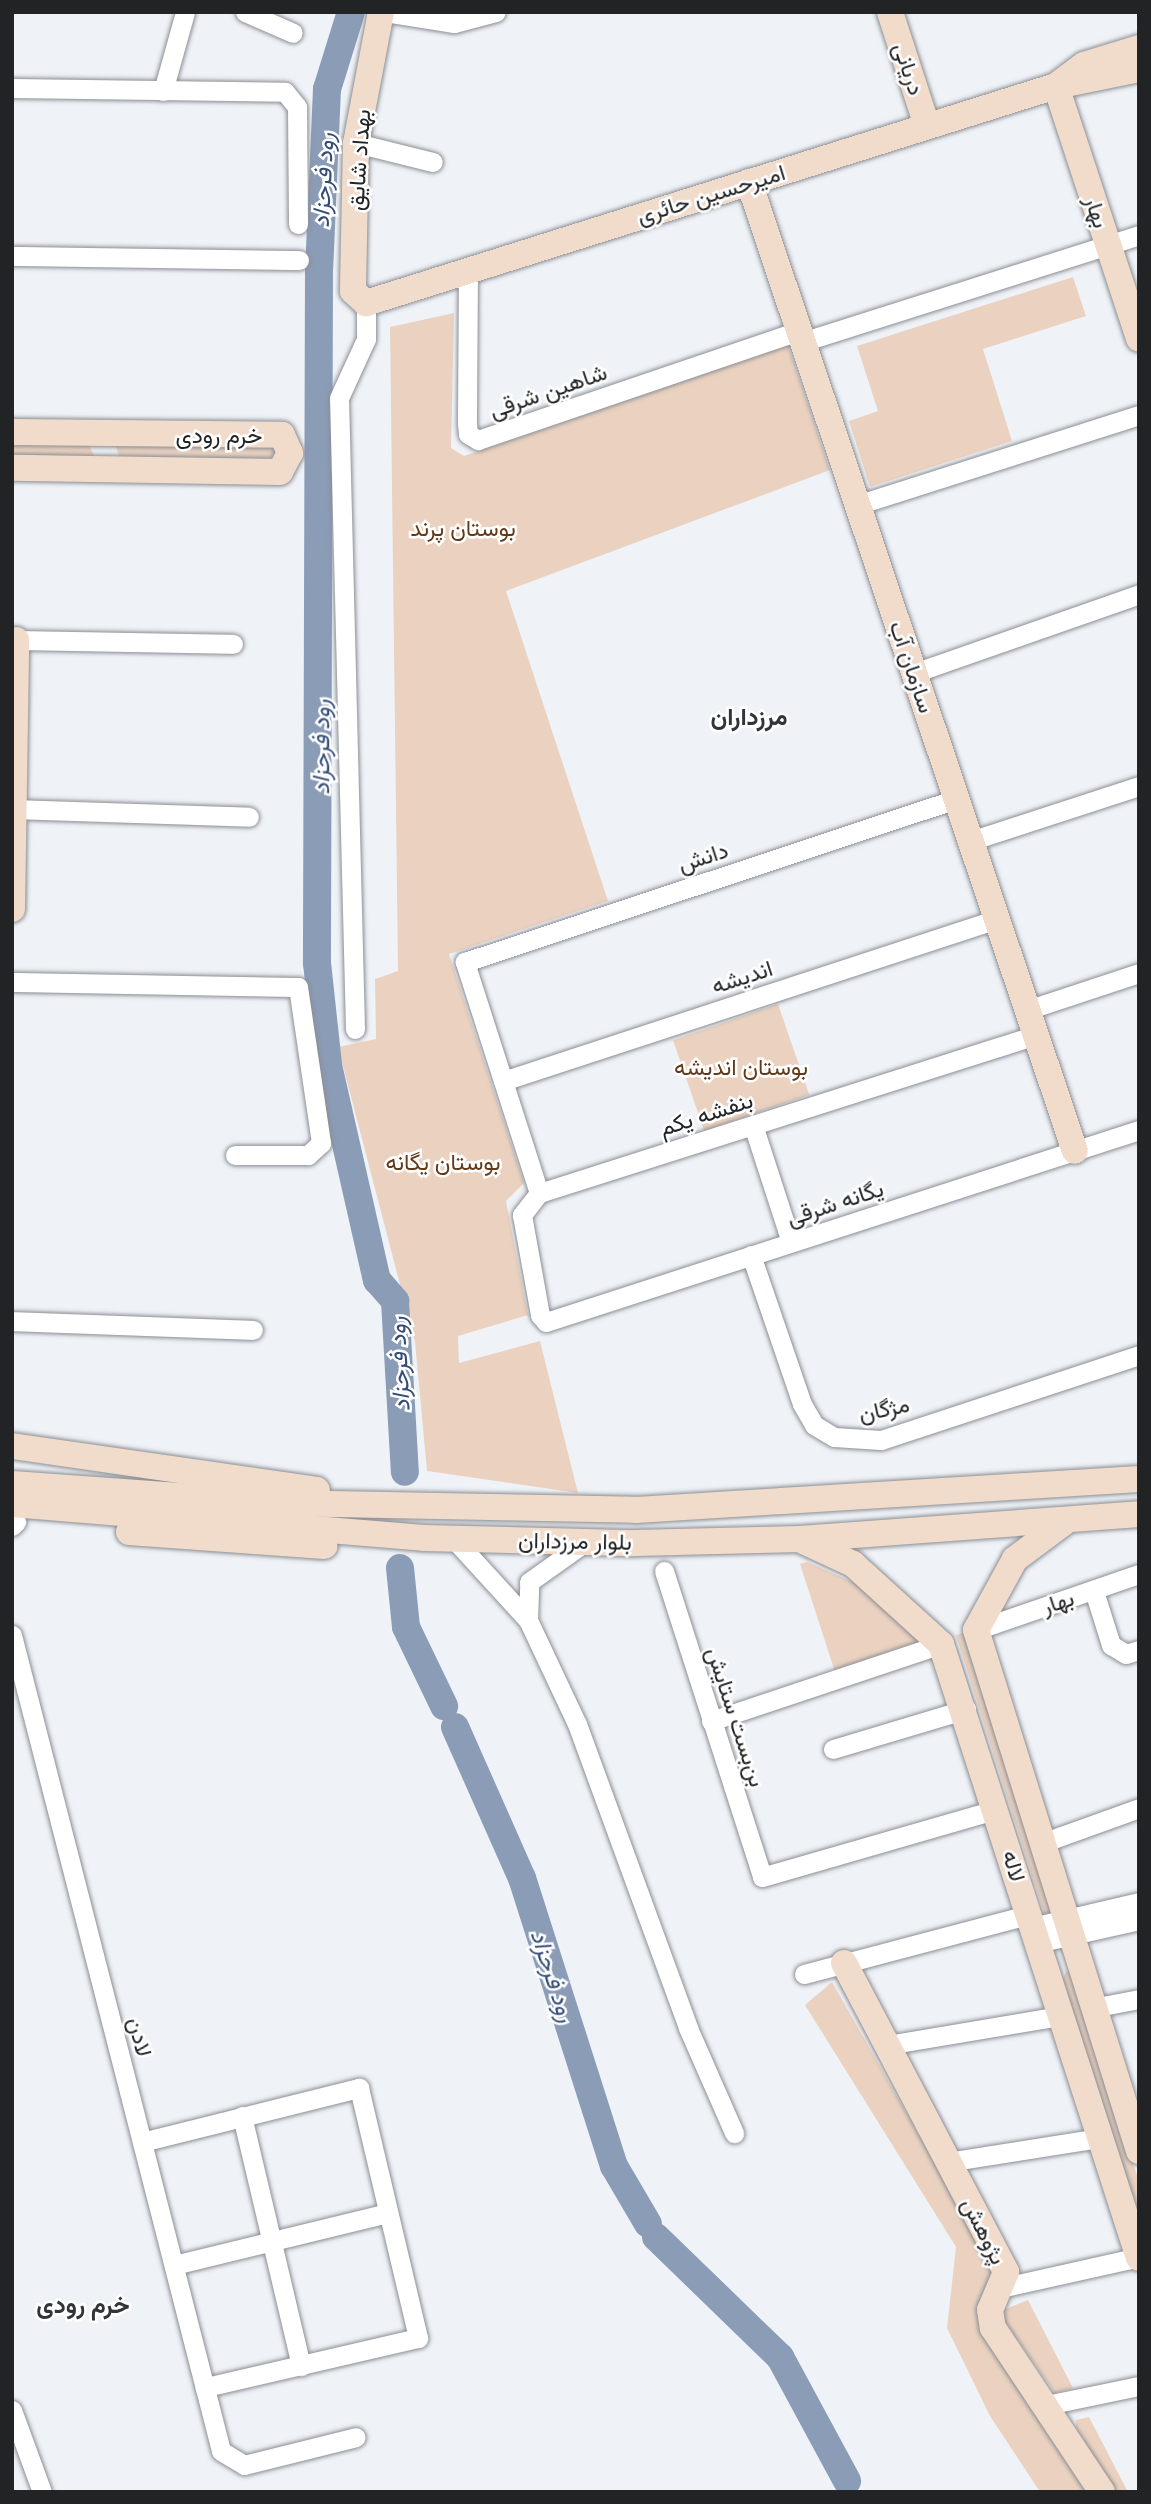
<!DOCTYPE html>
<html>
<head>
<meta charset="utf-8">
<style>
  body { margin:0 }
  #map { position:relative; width:1151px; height:2504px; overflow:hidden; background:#eff3f8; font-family:Raleway,Vazirmatn,sans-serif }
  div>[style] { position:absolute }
  .green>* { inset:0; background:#ebd2c0; transform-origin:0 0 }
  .river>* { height:28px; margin:-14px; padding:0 14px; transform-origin:14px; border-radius:14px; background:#8b9cb7 }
  .roads { filter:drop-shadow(0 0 2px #8b8e93) drop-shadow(0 0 2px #8b8e93) }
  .street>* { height:19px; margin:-9.5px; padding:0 9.5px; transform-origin:9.5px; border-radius:9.5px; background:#fff }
  .secondary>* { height:26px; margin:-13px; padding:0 13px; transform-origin:13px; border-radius:13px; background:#f1dbcb }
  span { translate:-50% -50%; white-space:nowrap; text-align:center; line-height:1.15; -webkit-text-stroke:5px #fff; paint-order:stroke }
  .street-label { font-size:23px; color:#222325 }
  .park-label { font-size:23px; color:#623919 }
  .water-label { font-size:24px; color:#344d75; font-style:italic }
  .neighbourhood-label { font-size:24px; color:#313438; font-weight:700 }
  .frame { position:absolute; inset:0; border:14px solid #222325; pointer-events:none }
</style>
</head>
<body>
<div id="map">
  <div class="green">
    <i style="clip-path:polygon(1073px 277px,1086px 316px,983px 349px,1012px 441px,870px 487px,849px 421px,878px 411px,857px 346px)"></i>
    <i style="clip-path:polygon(454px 313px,451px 448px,464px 456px,788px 345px,830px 470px,506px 591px,608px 901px,449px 954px,524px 1183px,506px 1201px,528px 1315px,458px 1336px,459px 1363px,540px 1341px,578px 1493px,427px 1471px,415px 1342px,338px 1047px,376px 1039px,375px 979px,398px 971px,390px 327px)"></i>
    <i style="clip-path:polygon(12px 442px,89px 444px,95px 459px,12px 462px)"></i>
    <i style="clip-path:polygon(115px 445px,275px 446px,279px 450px,268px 459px,120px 458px)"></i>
    <i style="left:778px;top:1004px;width:96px;height:111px;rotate:71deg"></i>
    <i style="clip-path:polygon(807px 1562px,862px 1586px,920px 1642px,835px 1672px,800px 1564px)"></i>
    <i style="clip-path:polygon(971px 1630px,1054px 1917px,1046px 1919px,956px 1635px)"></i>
    <i style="clip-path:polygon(1067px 1971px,1073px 1972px,1139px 2182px,1139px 2228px,1062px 1979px)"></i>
    <i style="clip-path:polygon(832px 1982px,995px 2269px,982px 2308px,1100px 2492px,1040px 2492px,990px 2416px,947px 2328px,956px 2247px,805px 2005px)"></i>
    <i style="clip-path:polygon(1028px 2300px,1073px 2388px,1055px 2393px,998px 2312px)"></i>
    <i style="clip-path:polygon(1089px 2417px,1128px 2492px,1115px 2492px,1076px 2427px,1076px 2420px)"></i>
  </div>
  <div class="river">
    <i style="left:351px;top:12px;width:81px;rotate:107.3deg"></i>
    <i style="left:327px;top:89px;width:180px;rotate:92.5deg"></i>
    <i style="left:319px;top:269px;width:694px;rotate:90.17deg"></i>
    <i style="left:317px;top:963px;width:103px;rotate:83.8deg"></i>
    <i style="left:328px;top:1065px;width:221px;rotate:77.2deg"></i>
    <i style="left:377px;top:1280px;width:28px;rotate:49deg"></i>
    <i style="left:395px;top:1301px;width:171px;rotate:86.7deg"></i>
    <i style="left:400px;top:1568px;width:59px;rotate:84.2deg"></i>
    <i style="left:406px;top:1627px;width:88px;rotate:64.3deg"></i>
    <i style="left:455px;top:1727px;width:165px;rotate:66.1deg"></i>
    <i style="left:522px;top:1878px;width:302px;rotate:72.3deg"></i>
    <i style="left:614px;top:2166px;width:67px;rotate:59.6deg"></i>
    <i style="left:656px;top:2237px;width:173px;rotate:44.1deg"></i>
    <i style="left:780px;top:2357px;width:141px;rotate:61.6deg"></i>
  </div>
  <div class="roads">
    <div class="street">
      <i style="left:245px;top:12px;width:52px;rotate:23.6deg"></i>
      <i style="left:385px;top:12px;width:70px;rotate:9.1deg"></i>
      <i style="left:454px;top:23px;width:43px;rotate:-14.7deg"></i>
      <i style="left:12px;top:88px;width:273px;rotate:0.8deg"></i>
      <i style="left:285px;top:92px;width:19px;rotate:51deg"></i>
      <i style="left:297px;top:107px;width:117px;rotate:89.5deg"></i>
      <i style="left:163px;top:91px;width:82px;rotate:-74.4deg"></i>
      <i style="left:356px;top:143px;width:79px;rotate:13.9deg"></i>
      <i style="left:12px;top:256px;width:287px;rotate:0.8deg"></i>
      <i style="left:468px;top:271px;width:152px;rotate:90.4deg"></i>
      <i style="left:467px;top:423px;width:11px;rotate:85deg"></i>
      <i style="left:468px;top:434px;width:12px;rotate:31deg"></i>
      <i style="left:478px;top:440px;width:339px;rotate:-18.8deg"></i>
      <i style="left:802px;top:342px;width:354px;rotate:-17.6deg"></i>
      <i style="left:857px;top:505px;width:296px;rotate:-17.7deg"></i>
      <i style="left:12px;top:640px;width:221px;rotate:1deg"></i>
      <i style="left:914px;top:673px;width:238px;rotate:-19.3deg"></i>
      <i style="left:14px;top:809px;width:235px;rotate:1.9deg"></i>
      <i style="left:970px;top:841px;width:178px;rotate:-18deg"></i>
      <i style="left:12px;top:982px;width:286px;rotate:1deg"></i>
      <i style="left:298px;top:987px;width:158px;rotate:81.6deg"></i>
      <i style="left:321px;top:1143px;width:18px;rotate:137deg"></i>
      <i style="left:308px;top:1155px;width:73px;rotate:180deg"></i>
      <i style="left:1027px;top:1010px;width:118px;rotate:-18.3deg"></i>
      <i style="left:355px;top:1029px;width:631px;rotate:-91.45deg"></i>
      <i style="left:339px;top:398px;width:65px;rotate:-65.4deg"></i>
      <i style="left:366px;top:339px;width:36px;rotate:-90deg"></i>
      <i style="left:1036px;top:1035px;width:522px;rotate:162.36deg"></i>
      <i style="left:539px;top:1193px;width:28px;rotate:128deg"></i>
      <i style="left:522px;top:1215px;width:102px;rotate:79.8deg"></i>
      <i style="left:540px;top:1315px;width:9px;rotate:49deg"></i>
      <i style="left:546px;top:1322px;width:623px;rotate:-17.94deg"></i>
      <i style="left:503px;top:1081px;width:520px;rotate:-18.16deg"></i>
      <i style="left:753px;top:1125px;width:123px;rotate:72deg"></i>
      <i style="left:539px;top:1193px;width:243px;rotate:-107.8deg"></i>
      <i style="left:465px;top:962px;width:517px;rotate:-18.36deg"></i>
      <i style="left:751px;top:1255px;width:157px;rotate:71.1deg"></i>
      <i style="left:802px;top:1404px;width:24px;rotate:60deg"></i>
      <i style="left:814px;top:1425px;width:23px;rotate:31deg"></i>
      <i style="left:834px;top:1437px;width:47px;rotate:3.7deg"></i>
      <i style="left:881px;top:1440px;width:272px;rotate:-18.2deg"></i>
      <i style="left:12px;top:1321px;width:241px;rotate:2.1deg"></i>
      <i style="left:12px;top:1526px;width:6px;rotate:-45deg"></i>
      <i style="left:454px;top:1539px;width:110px;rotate:47.6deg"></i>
      <i style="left:528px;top:1620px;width:115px;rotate:64.8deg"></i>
      <i style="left:577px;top:1724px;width:324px;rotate:69.9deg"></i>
      <i style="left:688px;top:2028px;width:115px;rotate:66.3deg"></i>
      <i style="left:664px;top:1571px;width:321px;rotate:72.2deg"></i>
      <i style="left:762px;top:1877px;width:245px;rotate:-16.1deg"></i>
      <i style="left:1094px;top:1591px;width:57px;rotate:72.5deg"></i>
      <i style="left:1111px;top:1645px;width:17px;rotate:31deg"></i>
      <i style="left:1126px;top:1654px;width:14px;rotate:-17deg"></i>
      <i style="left:528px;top:1620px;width:38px;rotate:-88deg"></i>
      <i style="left:529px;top:1582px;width:69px;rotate:-35.5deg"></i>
      <i style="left:976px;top:1630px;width:172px;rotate:-19deg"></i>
      <i style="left:12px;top:1635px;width:842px;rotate:75.63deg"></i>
      <i style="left:221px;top:2451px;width:27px;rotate:31deg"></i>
      <i style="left:244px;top:2465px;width:115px;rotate:-14deg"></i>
      <i style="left:711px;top:1721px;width:243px;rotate:-18.5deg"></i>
      <i style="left:833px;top:1749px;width:139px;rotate:-16.7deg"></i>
      <i style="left:1042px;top:1843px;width:103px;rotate:-19.8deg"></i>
      <i style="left:1032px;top:1927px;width:110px;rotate:-13.2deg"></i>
      <i style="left:1037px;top:1943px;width:105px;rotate:-12.7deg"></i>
      <i style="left:804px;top:1974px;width:232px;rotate:-14.8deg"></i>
      <i style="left:1092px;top:2008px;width:48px;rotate:-10.8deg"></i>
      <i style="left:887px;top:2045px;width:176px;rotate:-9.5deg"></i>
      <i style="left:242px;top:2116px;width:257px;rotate:76.7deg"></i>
      <i style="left:142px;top:2142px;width:224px;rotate:-14deg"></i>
      <i style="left:359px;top:2088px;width:257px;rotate:76.7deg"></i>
      <i style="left:418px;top:2338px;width:219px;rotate:167deg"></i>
      <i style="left:948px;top:2162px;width:154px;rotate:-9deg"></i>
      <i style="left:174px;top:2265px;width:220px;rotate:-13.7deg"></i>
      <i style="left:996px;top:2289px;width:147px;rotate:-12.6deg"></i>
      <i style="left:1047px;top:2405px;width:94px;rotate:-11.7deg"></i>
      <i style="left:12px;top:2410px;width:87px;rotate:69.9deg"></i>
    </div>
    <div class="secondary">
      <i style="left:381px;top:12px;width:133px;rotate:100.8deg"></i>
      <i style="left:356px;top:143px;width:148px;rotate:91.2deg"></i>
      <i style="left:353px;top:291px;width:18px;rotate:43deg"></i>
      <i style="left:366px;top:303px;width:723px;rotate:-17.46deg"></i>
      <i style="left:1056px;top:86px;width:85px;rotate:-11.6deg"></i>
      <i style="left:890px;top:12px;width:120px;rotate:72deg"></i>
      <i style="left:1056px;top:86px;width:266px;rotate:71.8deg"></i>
      <i style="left:1056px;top:86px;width:35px;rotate:-37deg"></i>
      <i style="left:1084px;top:65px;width:58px;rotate:-17.2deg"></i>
      <i style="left:749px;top:182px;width:1022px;rotate:71.41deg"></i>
      <i style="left:12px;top:432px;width:270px;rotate:0.6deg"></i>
      <i style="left:282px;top:435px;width:20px;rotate:66deg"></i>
      <i style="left:290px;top:453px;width:21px;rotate:118deg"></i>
      <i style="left:280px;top:472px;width:268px;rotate:-179.1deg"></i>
      <i style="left:12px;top:909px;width:269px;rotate:-89.1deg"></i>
      <i style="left:12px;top:1446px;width:308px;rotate:8.2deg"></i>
      <i style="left:12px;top:1484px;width:269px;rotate:4.1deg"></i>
      <i style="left:280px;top:1503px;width:356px;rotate:1.1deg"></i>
      <i style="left:636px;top:1510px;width:504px;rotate:-3.53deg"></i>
      <i style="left:12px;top:1504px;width:413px;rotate:4.7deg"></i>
      <i style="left:424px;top:1538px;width:211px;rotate:1.4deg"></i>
      <i style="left:635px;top:1543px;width:165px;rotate:-1.4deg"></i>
      <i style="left:800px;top:1539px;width:340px;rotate:-4.2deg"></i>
      <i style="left:1066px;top:1521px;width:64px;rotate:143.3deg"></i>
      <i style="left:1015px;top:1559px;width:81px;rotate:118.8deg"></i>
      <i style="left:976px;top:1630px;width:546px;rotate:72.63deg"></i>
      <i style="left:129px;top:1532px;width:196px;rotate:4.1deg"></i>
      <i style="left:801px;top:1540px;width:57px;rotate:24.8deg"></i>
      <i style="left:853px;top:1564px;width:119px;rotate:42.3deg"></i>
      <i style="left:941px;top:1644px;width:645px;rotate:72.13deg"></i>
      <i style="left:844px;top:1963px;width:349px;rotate:62.3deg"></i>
      <i style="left:1006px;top:2272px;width:41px;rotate:112.8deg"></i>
      <i style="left:990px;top:2310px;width:18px;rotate:81deg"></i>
      <i style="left:993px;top:2328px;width:197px;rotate:56.4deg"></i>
    </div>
  </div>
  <div class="street-label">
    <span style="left:909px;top:69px;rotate:72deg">دریانی</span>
    <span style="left:359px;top:160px;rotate:-86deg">بهداد شایق</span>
    <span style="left:711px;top:194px;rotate:-17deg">امیرحسین حائری</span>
    <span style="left:1097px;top:212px;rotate:72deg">بهار</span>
    <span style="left:548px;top:391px;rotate:-19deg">شاهین شرقی</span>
    <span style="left:219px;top:435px">خرم رودی</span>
    <span style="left:912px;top:667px;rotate:71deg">سازمان آب</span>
    <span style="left:703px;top:857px;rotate:-18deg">دانش</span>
    <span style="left:742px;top:977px;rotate:-18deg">اندیشه</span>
    <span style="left:706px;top:1114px;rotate:-18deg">بنفشه یکم</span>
    <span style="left:835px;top:1203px;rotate:-18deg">یگانه شرقی</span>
    <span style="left:884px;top:1409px;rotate:-12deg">مژگان</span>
    <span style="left:575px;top:1541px;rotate:1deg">بلوار مرزداران</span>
    <span style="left:1058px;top:1602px;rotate:-18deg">بهار</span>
    <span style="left:736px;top:1717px;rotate:72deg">بن‌بست ستایش</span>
    <span style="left:1014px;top:1866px;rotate:74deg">لاله</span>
    <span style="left:140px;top:2037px;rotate:76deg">لادن</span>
    <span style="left:984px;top:2231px;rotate:63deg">پژوهش</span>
  </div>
  <div class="park-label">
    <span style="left:463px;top:528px">بوستان پرند</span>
    <span style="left:741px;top:1067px">بوستان اندیشه</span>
    <span style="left:443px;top:1162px">بوستان یگانه</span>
  </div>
  <div class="water-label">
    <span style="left:323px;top:180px;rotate:-87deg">رود فرحزاد</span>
    <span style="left:321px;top:747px;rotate:-90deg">رود فرحزاد</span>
    <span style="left:399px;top:1364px;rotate:-93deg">رود فرحزاد</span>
    <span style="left:553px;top:1976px;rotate:72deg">رود فرحزاد</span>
  </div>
  <div class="neighbourhood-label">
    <span style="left:749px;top:717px">مرزداران</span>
    <span style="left:83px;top:2305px">خرم رودی</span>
  </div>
  <div class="frame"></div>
</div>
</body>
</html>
